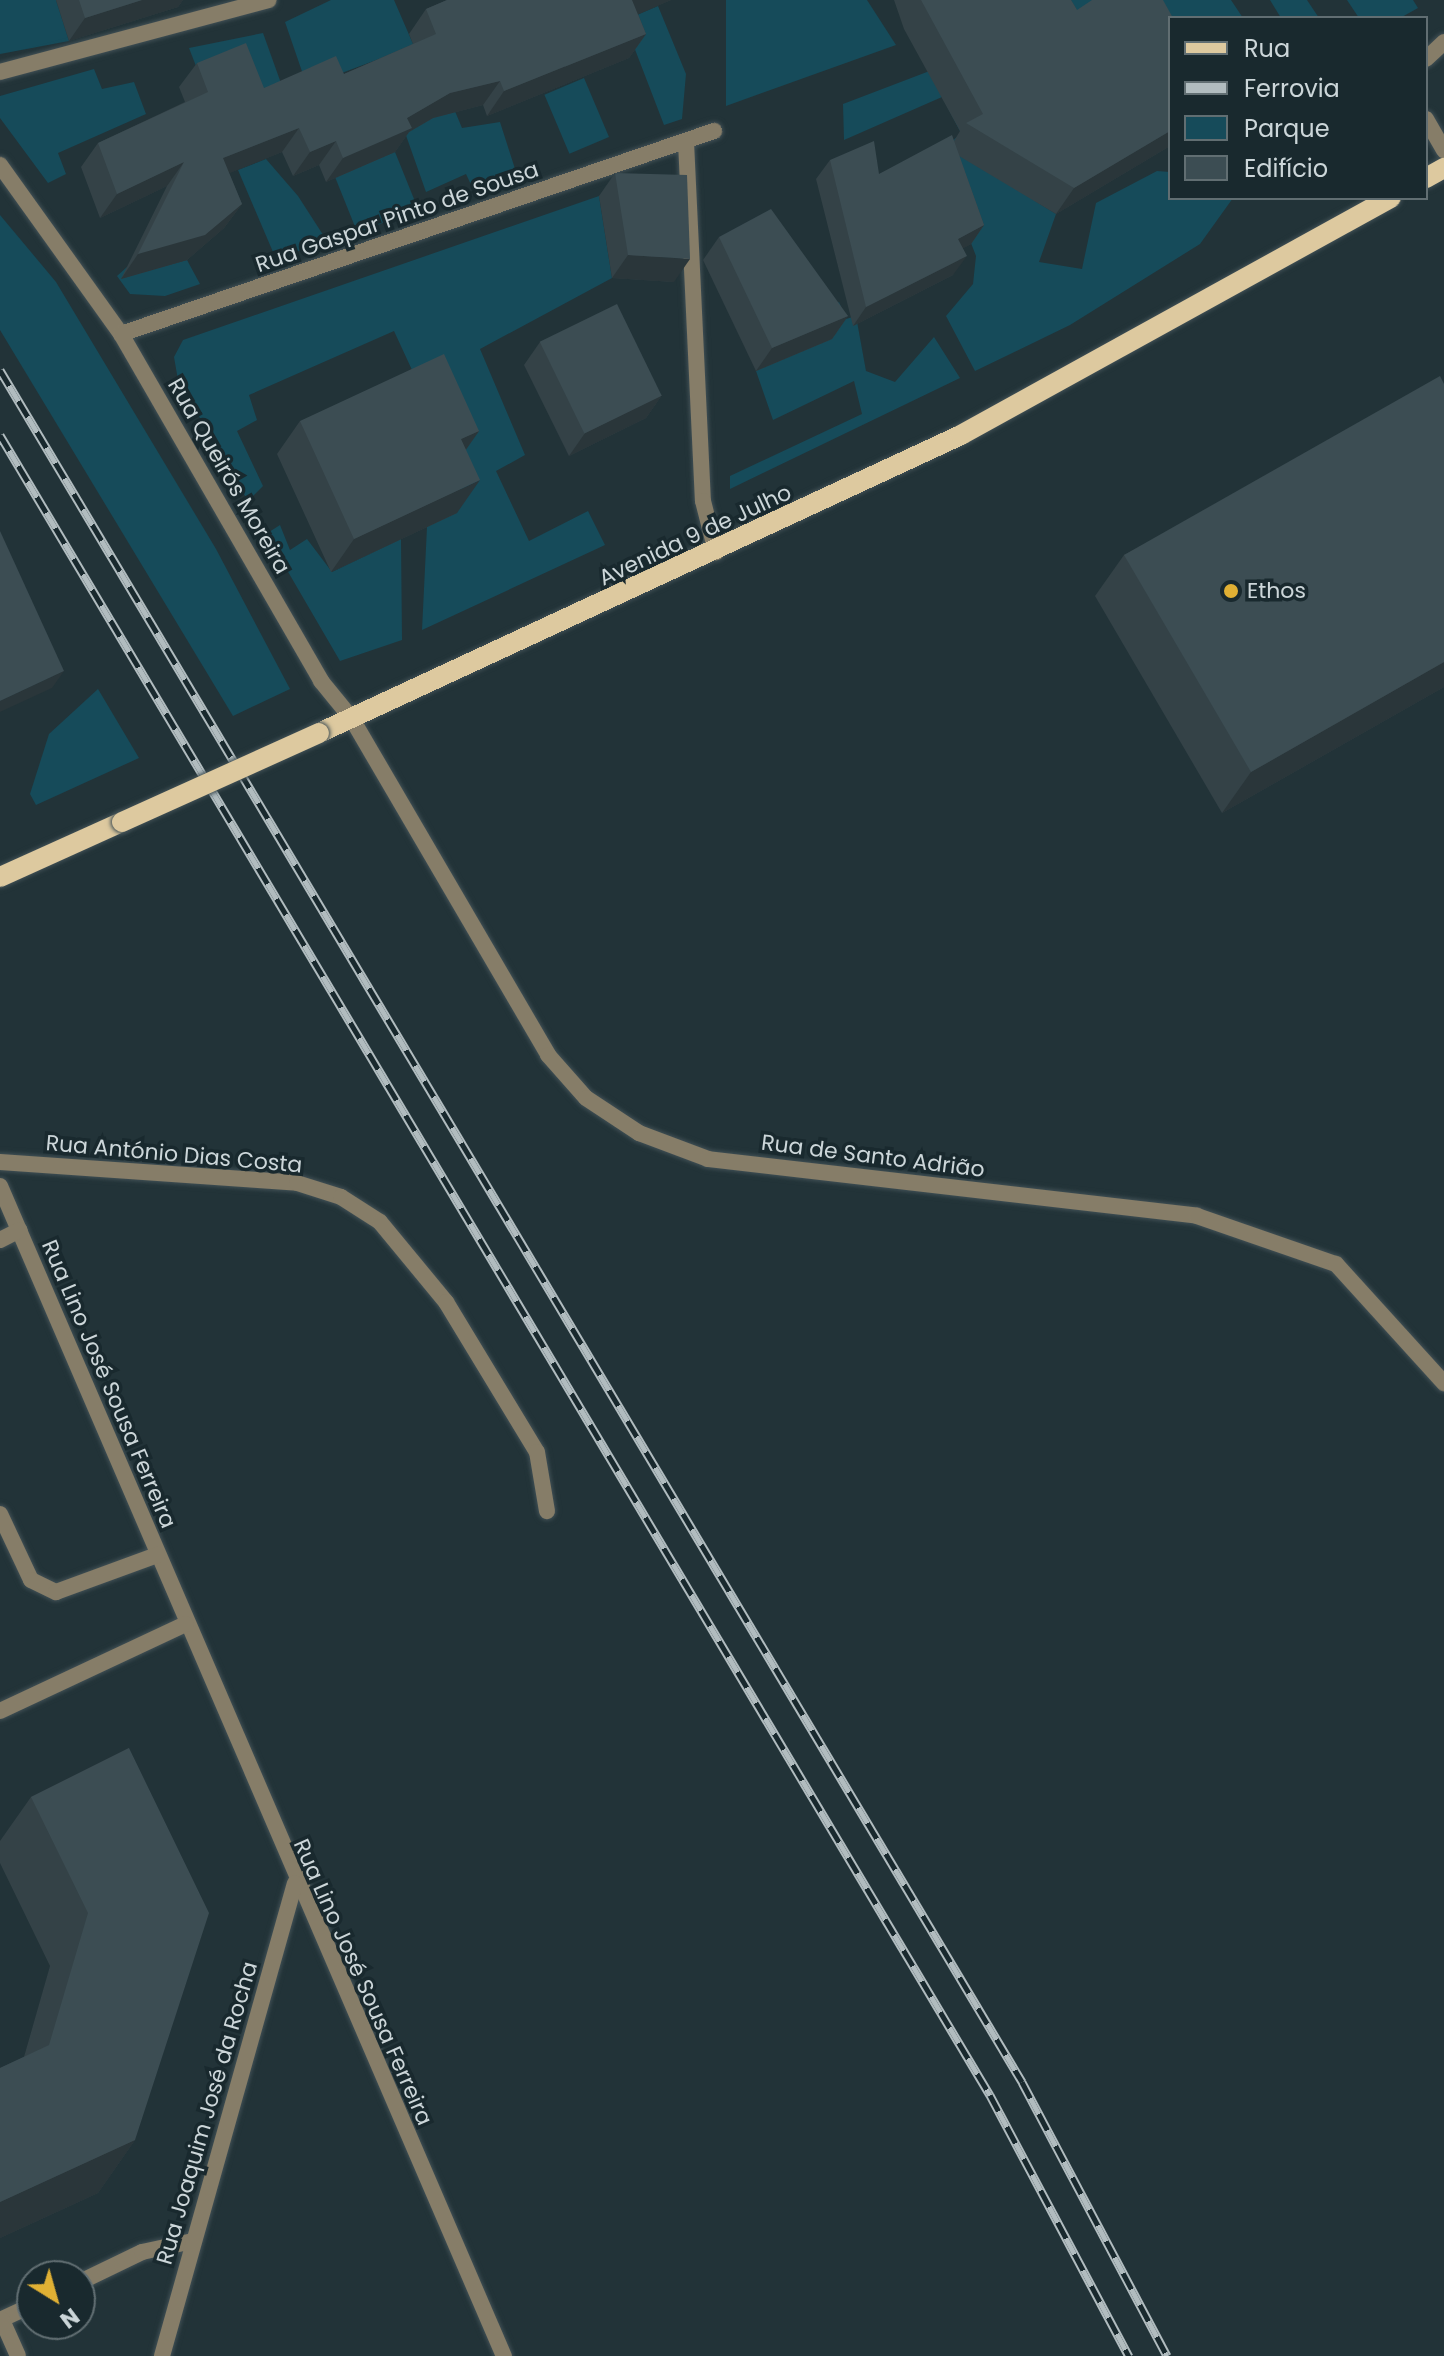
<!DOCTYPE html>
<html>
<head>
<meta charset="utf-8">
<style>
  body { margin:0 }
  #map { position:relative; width:1444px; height:2356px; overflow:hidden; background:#223338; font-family:Poppins,sans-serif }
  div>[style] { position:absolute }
  .green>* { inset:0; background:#164b5a; transform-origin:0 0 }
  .roads { filter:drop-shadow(0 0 2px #415055) drop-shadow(0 0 2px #415055) }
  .minor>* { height:16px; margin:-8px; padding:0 8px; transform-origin:8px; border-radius:8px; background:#867d68 }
  .tertiary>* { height:16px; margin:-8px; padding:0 8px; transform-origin:8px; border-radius:8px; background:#867d68 }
  .primary>* { height:20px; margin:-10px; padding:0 10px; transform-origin:10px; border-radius:10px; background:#ddc99f }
  .rail>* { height:9px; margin-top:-4.5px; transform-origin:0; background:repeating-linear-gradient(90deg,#19292e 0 18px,#b1bcbf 0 36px); box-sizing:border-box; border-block:2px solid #b1bcbf }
  .bridges { filter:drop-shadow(0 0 2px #415055) drop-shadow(0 0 2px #415055) }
  .primary-bridge>* { height:20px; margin:-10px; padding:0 10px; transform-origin:10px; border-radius:10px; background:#ddc99f }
  .wall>* { inset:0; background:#344247 }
  .shaded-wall>* { inset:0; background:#2a363a }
  .building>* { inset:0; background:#3c4d53; transform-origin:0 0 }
  .dots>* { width:22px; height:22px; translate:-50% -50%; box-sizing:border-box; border:4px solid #19292e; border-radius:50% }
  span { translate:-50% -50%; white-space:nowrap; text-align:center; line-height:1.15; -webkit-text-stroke:7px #19292e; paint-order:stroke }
  .street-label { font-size:22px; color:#ccd6d9 }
  .poi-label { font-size:22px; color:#ccd6d9 }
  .left { translate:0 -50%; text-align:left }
  .legend { position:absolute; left:1168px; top:16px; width:260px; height:184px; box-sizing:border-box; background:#19292e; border:2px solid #616e72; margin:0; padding:10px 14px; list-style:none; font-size:24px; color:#ccd6d9 }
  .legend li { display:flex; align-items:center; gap:16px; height:40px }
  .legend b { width:40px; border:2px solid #616e72 }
  .north { position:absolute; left:16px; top:2260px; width:80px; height:80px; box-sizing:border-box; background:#19292e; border:2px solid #616e72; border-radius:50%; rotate:143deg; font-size:22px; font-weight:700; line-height:32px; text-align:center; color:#ccd6d9 }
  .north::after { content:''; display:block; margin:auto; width:28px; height:36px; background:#e0b034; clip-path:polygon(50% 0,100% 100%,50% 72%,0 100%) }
</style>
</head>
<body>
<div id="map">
  <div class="green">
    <i style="clip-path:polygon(0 0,56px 0,69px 41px,0 54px)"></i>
    <i style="clip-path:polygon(331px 0,394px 0,420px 60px,432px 56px,462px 128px,500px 122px,517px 175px,474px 191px,466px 174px,426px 192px,379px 59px,307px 86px,285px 22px)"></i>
    <i style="clip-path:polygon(616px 0,632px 17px,658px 6px,686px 74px,682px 119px,664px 125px)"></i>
    <i style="clip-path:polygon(726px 0,867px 0,896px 45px,726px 106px)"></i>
    <i style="clip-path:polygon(1063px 0,1231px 0,1243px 18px,1172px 18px,1161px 3px,1035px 201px,1056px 214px,1039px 262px,1082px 269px,1096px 203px,1157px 171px,1170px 172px,1170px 198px,1233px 198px,1200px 244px,1070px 325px,975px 371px,946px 316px,973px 284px,976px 256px,937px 155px,961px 133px,942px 97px,844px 140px,843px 104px,982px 51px)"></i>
    <i style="clip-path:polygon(1270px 0,1307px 0,1319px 18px,1281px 18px)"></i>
    <i style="clip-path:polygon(1347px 0,1413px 0,1418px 8px,1400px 18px,1359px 18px)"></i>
    <i style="clip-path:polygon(263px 33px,282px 86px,242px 102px,201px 79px,189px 48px)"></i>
    <i style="clip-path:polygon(94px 69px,102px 89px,134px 82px,146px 114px,58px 153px,66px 174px,48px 183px,0 118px,0 96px)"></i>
    <i style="left:584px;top:78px;width:64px;height:43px;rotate:67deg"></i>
    <i style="left:395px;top:152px;width:61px;height:65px;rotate:68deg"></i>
    <i style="clip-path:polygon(266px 159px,298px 196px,327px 241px,276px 259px,238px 170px)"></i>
    <i style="clip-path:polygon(599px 196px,612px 278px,480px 349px,525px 455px,496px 471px,529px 541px,588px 511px,605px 545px,422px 630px,427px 527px,455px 463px,394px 331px,249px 395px,257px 420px,237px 431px,263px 486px,248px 501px,178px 380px,174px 357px,183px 340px)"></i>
    <i style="clip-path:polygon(0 215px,56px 282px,216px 549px,290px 689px,233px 716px,0 330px)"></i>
    <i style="clip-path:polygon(187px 260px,200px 284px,165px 296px,130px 294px,117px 276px,127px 267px,147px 271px)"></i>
    <i style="clip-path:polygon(839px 302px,846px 319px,856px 316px,866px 371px,895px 382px,934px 337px,960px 378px,730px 489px,730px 476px,862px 414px,854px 381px,773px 420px,756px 371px)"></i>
    <i style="clip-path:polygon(280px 525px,290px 550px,307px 539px,332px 572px,401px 539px,402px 640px,340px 661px,266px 534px)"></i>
    <i style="clip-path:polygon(98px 689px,139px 758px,36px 805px,30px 794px,49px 734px)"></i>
  </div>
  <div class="roads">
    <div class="minor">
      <i style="left:1426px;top:59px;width:25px;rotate:-43deg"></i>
      <i style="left:0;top:72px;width:278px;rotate:-15deg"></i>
      <i style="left:1426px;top:119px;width:36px;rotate:60deg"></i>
      <i style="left:686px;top:142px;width:359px;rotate:87.3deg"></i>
      <i style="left:703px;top:501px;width:53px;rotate:75.7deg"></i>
      <i style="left:0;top:165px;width:208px;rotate:54.4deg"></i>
      <i style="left:121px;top:334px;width:401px;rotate:60deg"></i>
      <i style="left:321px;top:681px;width:49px;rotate:50.8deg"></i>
      <i style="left:121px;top:334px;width:627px;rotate:-18.9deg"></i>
      <i style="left:0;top:1162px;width:298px;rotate:4deg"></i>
      <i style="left:297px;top:1183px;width:46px;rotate:17.7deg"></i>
      <i style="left:341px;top:1197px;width:46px;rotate:32.7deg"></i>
      <i style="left:380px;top:1222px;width:104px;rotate:50.5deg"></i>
      <i style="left:446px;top:1302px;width:175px;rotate:58.8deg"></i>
      <i style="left:537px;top:1452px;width:60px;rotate:80.4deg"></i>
      <i style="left:0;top:1186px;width:1274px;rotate:66.7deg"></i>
      <i style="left:0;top:1240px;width:22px;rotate:-27deg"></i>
      <i style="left:0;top:1514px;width:73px;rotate:64.8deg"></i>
      <i style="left:31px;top:1580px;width:28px;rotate:26deg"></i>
      <i style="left:56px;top:1592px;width:108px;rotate:-20.1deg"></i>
      <i style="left:0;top:1711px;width:205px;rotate:-25.1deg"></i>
      <i style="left:80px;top:2282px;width:69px;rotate:-25.8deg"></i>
      <i style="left:142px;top:2252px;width:52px;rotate:-12.2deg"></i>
      <i style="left:0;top:2320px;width:35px;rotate:-25deg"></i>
      <i style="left:2px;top:2320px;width:39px;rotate:66deg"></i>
      <i style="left:162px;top:2356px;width:491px;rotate:-74.3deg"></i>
    </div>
    <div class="tertiary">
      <i style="left:352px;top:719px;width:389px;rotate:59.7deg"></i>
      <i style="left:548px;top:1055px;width:57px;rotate:48.5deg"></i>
      <i style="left:586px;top:1098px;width:64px;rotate:33.4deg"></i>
      <i style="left:639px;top:1133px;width:74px;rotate:20.6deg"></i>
      <i style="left:708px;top:1159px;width:492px;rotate:6.6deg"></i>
      <i style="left:1197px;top:1216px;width:147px;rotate:19.1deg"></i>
      <i style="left:1336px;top:1264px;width:161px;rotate:47.8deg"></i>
    </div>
    <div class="primary">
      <i style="left:1426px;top:178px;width:21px;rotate:-29deg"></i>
      <i style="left:319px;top:733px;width:708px;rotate:-24.9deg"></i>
      <i style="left:961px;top:435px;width:491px;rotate:-28.9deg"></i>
      <i style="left:0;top:877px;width:134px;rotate:-24.3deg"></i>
    </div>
  </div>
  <div class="rail">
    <i style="left:0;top:370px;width:1994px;rotate:59.16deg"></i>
    <i style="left:1022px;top:2082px;width:310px;rotate:62.1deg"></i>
    <i style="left:0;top:435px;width:1933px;rotate:59.19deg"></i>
    <i style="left:990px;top:2095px;width:296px;rotate:62deg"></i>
  </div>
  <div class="bridges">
    <div class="primary-bridge">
      <i style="left:122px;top:822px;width:216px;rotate:-24.3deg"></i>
    </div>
  </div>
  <div class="wall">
    <i style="clip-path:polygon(56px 0,183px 0,178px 7px,69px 41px)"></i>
    <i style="clip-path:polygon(447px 0,671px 0,638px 14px,646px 34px,629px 58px,487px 116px,483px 105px,433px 118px,409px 132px,395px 152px,326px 182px,319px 165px,293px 176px,282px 152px,229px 173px,242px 204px,224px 228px,187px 260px,121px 279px,167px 186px,100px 218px,81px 167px,98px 143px,185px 102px,179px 87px,197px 63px,264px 88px,344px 74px,413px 44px,409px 34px,426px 9px)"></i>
    <i style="clip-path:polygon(894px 0,1071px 0,1077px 10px,1170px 18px,1170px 146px,1056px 214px,959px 156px,984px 225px,971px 244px,963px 248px,953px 275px,853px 326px,816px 179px,830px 160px,879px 174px,954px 141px,960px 131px,904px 29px)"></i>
    <i style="clip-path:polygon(615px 173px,674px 282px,612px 278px,599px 196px)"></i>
    <i style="clip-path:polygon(719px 237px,848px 316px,832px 339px,756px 371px,703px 260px)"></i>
    <i style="clip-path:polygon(540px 342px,662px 395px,646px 418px,569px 456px,524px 365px)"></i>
    <i style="clip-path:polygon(1444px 384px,1444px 687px,1222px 813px,1095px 596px,1124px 555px)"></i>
    <i style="clip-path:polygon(300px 421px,479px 431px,466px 449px,457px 513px,331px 572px,277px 454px)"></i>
    <i style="clip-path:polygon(129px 1748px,135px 2140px,98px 2193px,0 2238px,0 2068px,24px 2057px,50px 1966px,0 1863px,0 1841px,31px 1797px)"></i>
  </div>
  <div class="shaded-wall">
    <i style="clip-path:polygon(142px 0,183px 0,178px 7px,69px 41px,85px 18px)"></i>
    <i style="clip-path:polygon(631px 0,671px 0,614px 25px)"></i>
    <i style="clip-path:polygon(646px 34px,629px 58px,487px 116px,504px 91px)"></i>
    <i style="clip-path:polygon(500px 81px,483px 105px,433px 118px,409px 132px,395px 152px,326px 182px,343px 158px,407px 118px,450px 93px)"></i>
    <i style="clip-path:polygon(299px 128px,282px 152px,205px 183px,223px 158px)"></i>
    <i style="clip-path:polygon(1170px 131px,1170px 146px,1056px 214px,1074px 188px)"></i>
    <i style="clip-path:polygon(336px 141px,319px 165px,293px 176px,310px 152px)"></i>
    <i style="clip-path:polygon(184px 162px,167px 186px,100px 218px,117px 194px)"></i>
    <i style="clip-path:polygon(242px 204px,224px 228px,187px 260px,121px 279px,138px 254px)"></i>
    <i style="clip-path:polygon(984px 225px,971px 244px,945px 258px,958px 239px)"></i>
    <i style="clip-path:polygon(628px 255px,690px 259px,674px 282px,612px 278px)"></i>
    <i style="clip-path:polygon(967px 256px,953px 275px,853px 326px,866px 307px)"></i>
    <i style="clip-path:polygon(848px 316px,832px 339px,756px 371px,772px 348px)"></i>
    <i style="clip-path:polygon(662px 395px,646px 418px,569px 456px,585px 433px)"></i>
    <i style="clip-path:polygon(479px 431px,456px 464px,461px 439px)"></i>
    <i style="clip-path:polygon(480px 480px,457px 513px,331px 572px,354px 539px)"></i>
    <i style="clip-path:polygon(1444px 662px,1444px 687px,1222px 813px,1251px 772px)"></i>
    <i style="clip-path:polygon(64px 671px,52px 688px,0 712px,0 701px)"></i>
    <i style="clip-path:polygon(135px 2140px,98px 2193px,0 2238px,0 2202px)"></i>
  </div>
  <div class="building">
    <i style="clip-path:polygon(79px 0,142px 0,85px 18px)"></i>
    <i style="clip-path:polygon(447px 0,632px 0,646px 34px,504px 91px,500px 81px,450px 93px,407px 118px,412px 128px,343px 158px,336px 141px,310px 152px,299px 128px,223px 158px,242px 204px,205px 235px,138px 254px,184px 162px,117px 194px,98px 143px,208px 92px,197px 63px,246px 43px,264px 88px,336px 56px,344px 74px,436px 34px,426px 9px)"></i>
    <i style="clip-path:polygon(921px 0,1071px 0,1077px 10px,1092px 0,1163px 0,1173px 18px,1170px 18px,1170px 131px,1074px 188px,966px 123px,983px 114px)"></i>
    <i style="clip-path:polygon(952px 135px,984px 225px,958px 239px,967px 256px,866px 307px,830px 160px,874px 141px,879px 174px)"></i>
    <i style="clip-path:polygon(615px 173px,687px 175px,690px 259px,628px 255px)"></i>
    <i style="clip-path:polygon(771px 209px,848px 316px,772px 348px,719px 237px)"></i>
    <i style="left:617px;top:304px;width:102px;height:86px;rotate:64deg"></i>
    <i style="clip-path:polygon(444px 354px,479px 431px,461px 439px,480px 480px,354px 539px,300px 421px)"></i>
    <i style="clip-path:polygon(1440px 376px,1444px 384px,1444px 662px,1251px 772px,1124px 555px)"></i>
    <i style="clip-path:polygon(0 531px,64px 671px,0 701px)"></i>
    <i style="clip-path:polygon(129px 1748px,209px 1913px,135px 2140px,0 2202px,0 2068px,49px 2045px,88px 1913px,31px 1797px)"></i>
  </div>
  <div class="dots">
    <i style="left:1231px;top:591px;background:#e0b034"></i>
  </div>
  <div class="street-label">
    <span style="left:397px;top:217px;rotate:-19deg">Rua Gaspar Pinto de Sousa</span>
    <span style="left:229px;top:476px;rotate:60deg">Rua Queirós Moreira</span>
    <span style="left:695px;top:535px;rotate:-25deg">Avenida 9 de Julho</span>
    <span style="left:174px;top:1154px;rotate:5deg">Rua António Dias Costa</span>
    <span style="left:873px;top:1156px;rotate:7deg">Rua de Santo Adrião</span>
    <span style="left:109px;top:1384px;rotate:67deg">Rua Lino José Sousa Ferreira</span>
    <span style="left:363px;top:1982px;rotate:66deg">Rua Lino José Sousa Ferreira</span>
    <span style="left:207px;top:2113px;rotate:-74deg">Rua Joaquim José da Rocha</span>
  </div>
  <div class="poi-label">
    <span class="left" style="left:1247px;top:591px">Ethos</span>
  </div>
  <ul class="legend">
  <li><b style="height:10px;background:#ddc99f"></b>Rua</li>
  <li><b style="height:10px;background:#b1bcbf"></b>Ferrovia</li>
  <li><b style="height:22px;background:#164b5a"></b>Parque</li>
  <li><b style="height:22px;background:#3c4d53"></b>Edifício</li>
  </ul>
  <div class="north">N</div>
</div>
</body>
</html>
